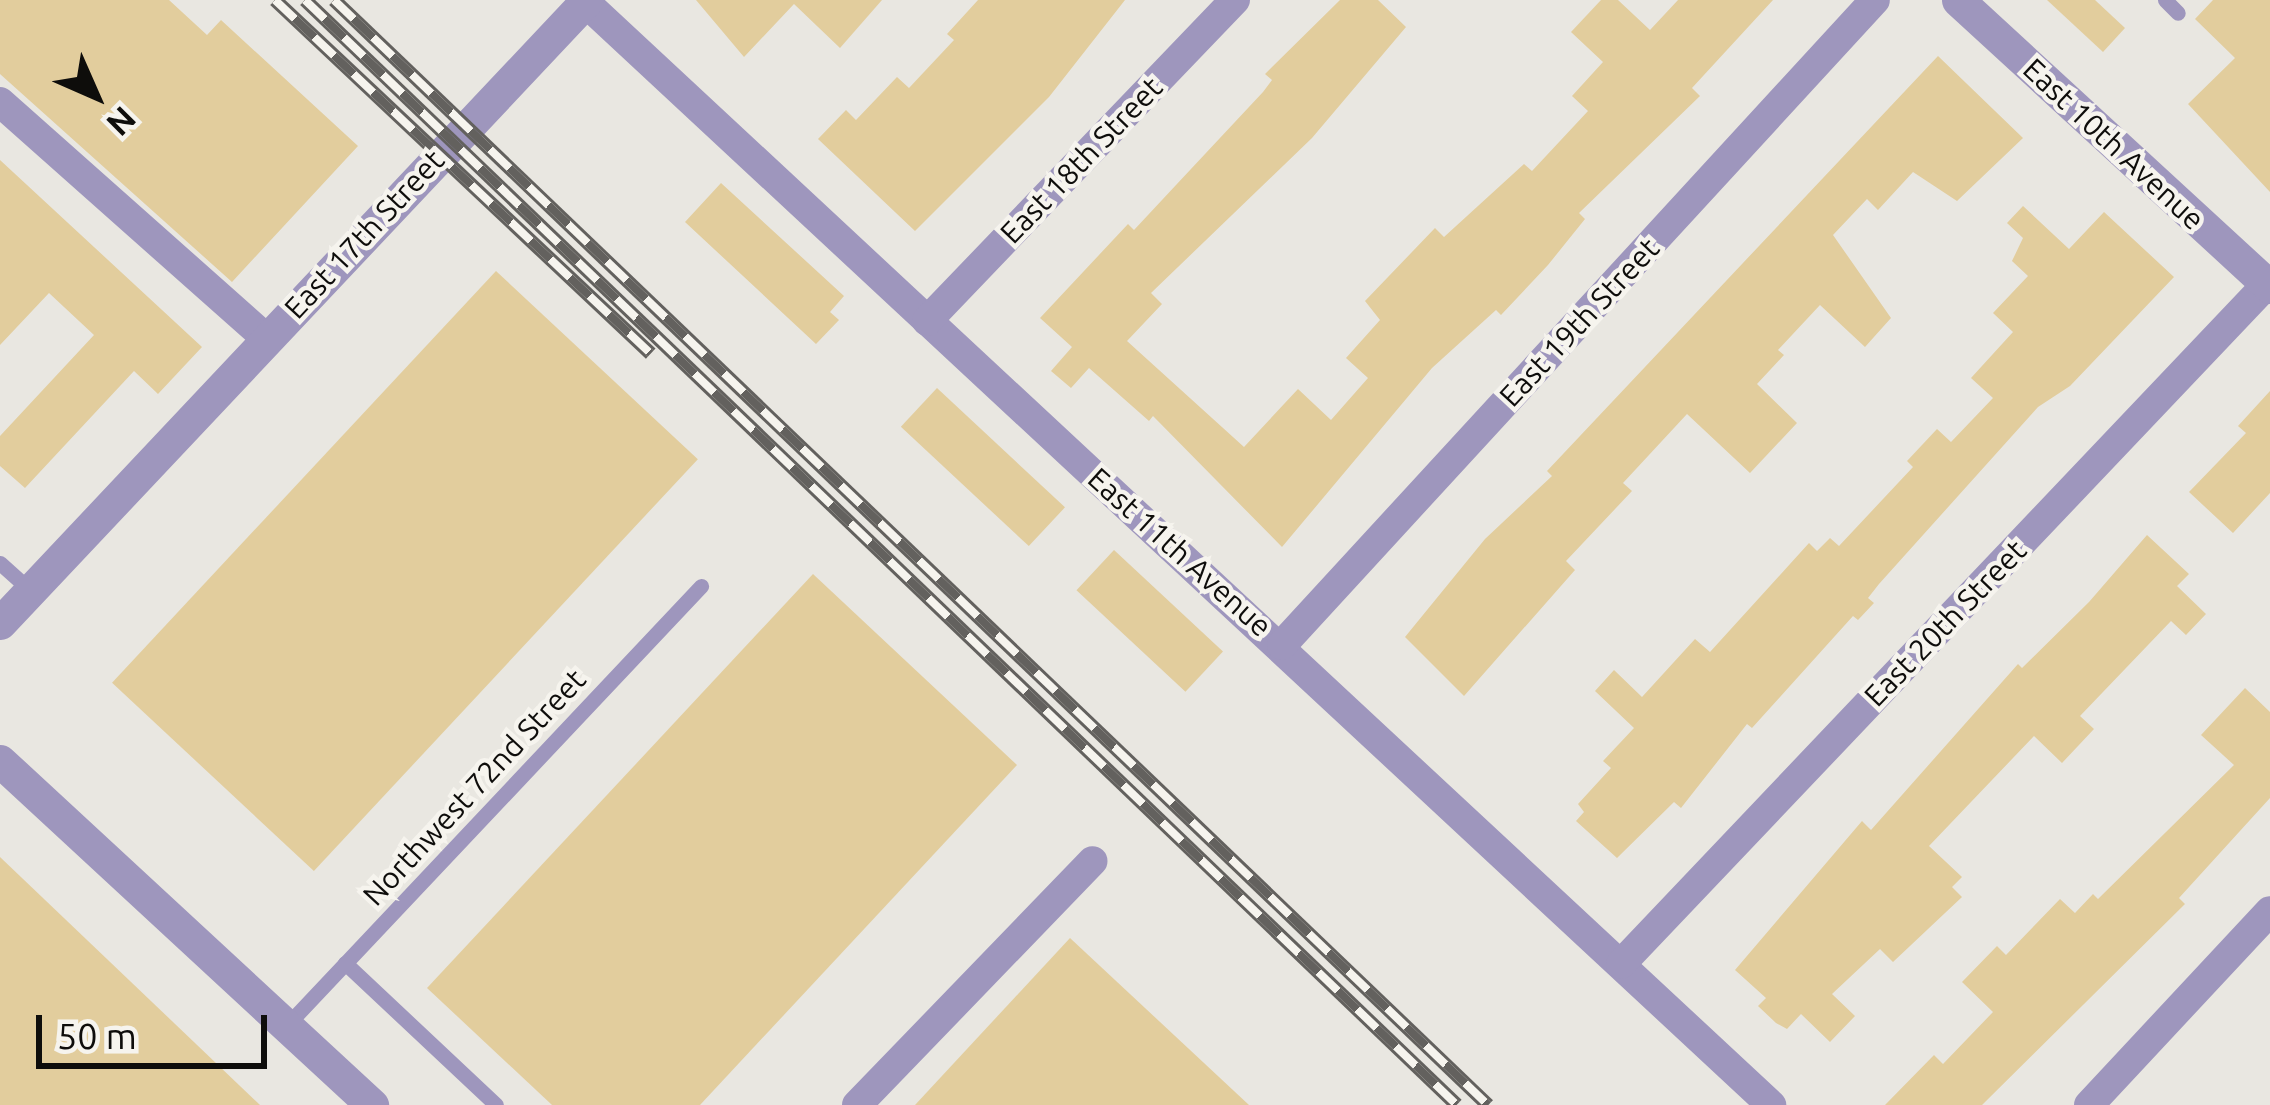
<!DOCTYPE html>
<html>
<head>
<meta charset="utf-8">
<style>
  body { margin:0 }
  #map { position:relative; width:2270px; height:1105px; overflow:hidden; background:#e9e7e1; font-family:Ubuntu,sans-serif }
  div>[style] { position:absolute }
  .building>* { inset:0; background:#e2cd9d; transform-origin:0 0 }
  .service>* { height:15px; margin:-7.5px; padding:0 7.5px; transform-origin:7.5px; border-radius:7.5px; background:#9e96bd }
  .minor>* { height:30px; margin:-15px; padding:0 15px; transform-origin:15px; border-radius:15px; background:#9e96bd }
  .tertiary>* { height:33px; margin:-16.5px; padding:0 16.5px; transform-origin:16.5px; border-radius:16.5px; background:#9e96bd }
  .rail>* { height:14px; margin-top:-7px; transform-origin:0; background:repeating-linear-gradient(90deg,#f6f4ee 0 27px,#63615e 0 54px); box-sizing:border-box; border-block:3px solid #63615e }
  span { translate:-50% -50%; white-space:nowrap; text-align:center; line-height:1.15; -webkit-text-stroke:9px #f6f4ee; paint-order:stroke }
  .street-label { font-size:30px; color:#0e0d0b }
  .north { position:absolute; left:36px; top:36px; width:120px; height:120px; -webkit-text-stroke:9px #f6f4ee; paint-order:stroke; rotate:135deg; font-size:33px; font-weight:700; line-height:48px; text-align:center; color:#0e0d0b }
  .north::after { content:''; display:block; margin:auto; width:42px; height:54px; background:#0e0d0b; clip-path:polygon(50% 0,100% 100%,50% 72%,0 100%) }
  .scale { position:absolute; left:36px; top:1015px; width:231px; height:54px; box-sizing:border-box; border:6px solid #0e0d0b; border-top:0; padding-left:15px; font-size:36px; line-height:42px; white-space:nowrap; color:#0e0d0b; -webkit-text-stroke:9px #f6f4ee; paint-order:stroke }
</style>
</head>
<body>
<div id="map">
  <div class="building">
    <i style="clip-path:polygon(0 0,169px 0,207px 35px,221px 20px,358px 146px,232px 282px,0 74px)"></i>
    <i style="clip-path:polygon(696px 0,882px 0,840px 48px,794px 4px,744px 57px)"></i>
    <i style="clip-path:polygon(978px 0,1125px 0,1049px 97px,915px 231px,818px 139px,846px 110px,856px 120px,897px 77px,909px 88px,954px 40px,947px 34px)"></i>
    <i style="clip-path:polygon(1340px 0,1378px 0,1406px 27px,1312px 138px,1151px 293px,1162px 304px,1127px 341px,1244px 447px,1298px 389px,1331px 420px,1368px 378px,1346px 358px,1380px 320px,1365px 301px,1435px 228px,1444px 237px,1524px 164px,1532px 171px,1588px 111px,1572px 96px,1603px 62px,1571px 32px,1601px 0,1618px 0,1650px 30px,1678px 0,1773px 0,1692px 88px,1700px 96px,1579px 213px,1585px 219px,1548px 265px,1501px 315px,1496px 310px,1432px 368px,1282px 547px,1153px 416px,1149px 421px,1089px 368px,1071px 388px,1051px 371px,1072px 347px,1040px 318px,1128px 224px,1134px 230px,1176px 185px,1263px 92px,1272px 80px,1265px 74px)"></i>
    <i style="clip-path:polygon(2047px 0,2095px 0,2125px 28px,2103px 52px)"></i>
    <i style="clip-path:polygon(2213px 0,2270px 0,2270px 192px,2188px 104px,2235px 58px,2195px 19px)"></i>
    <i style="clip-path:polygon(1938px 56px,2023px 138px,1957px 201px,1913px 172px,1878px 210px,1867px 199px,1833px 235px,1891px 318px,1865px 347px,1820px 305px,1778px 350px,1784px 355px,1757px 384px,1797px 423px,1750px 473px,1687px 414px,1623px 483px,1632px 491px,1566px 561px,1575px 570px,1464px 696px,1405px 637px,1485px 539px,1552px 476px,1547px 471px)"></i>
    <i style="clip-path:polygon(0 160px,202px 347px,158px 394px,134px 371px,25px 488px,0 466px,0 436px,94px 335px,49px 293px,0 345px)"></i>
    <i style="clip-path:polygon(721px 183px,844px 296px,830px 312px,839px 320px,816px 344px,685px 222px)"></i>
    <i style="clip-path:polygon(2023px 206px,2069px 249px,2104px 212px,2174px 277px,2070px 386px,2038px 407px,1879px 584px,1868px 598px,1874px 603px,1858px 620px,1853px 616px,1752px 728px,1747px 724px,1681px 808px,1674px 802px,1617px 858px,1576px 821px,1584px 812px,1578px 804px,1611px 768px,1603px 761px,1634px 728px,1595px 691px,1614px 670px,1642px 697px,1695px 639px,1710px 652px,1809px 543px,1817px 551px,1830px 538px,1839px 546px,1913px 467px,1907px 461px,1937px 429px,1951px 442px,1993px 398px,1971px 378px,2013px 332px,1993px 313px,2028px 276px,2012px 261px,2023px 238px,2007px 223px)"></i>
    <i style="left:496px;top:271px;width:276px;height:563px;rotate:43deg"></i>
    <i style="left:937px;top:388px;width:175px;height:53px;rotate:43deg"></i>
    <i style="clip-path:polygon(2270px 391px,2270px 493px,2233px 533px,2189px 492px,2246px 433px,2238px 426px)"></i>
    <i style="clip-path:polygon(2147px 535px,2189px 574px,2177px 586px,2206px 614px,2186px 635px,2171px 621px,2080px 716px,2094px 729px,2062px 763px,2034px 736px,1929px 846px,1962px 877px,1952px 887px,1962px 897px,1893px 962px,1880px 949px,1832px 994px,1855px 1016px,1830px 1042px,1801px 1014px,1787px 1029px,1776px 1023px,1758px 1006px,1766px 998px,1735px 970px,1862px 821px,1871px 830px,2018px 664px,2022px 668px,2089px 602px)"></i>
    <i style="left:1114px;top:550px;width:149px;height:55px;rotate:43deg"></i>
    <i style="clip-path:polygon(813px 574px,1017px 765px,700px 1105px,552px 1105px,427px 988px)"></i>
    <i style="clip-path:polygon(2245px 688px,2270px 712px,2270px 798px,2179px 898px,2185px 904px,1982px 1105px,1885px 1105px,1934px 1055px,1943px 1064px,1993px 1012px,1962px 982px,1997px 946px,2006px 955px,2060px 899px,2075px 913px,2093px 894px,2098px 899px,2234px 765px,2201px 735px)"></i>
    <i style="clip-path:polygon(0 857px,260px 1105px,0 1105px)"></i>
    <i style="clip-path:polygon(1070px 938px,1249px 1105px,915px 1105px)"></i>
  </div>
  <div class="service">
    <i style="left:2165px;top:0;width:18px;rotate:45deg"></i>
    <i style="left:0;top:563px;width:40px;rotate:42deg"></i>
    <i style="left:345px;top:963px;width:207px;rotate:43.2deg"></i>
    <i style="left:286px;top:1026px;width:605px;rotate:-46.67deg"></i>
  </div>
  <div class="minor">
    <i style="left:585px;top:2px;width:1620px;rotate:42.92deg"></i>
    <i style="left:0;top:102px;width:356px;rotate:41.6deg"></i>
    <i style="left:927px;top:321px;width:445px;rotate:-46.2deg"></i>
    <i style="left:1282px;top:645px;width:876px;rotate:-47.41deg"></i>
    <i style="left:1621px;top:964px;width:942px;rotate:-46.46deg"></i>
    <i style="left:857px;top:1105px;width:339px;rotate:-46deg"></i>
    <i style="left:2089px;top:1105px;width:265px;rotate:-47deg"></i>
  </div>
  <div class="tertiary">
    <i style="left:1958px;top:0;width:424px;rotate:42.6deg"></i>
    <i style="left:0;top:623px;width:856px;rotate:-46.7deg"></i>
    <i style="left:0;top:761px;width:507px;rotate:42.76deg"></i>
  </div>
  <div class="rail">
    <i style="left:275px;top:0;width:516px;rotate:43.27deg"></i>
    <i style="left:305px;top:0;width:1596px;rotate:43.81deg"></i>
    <i style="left:334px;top:0;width:1598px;rotate:43.76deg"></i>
  </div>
  <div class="street-label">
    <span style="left:2114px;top:144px;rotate:43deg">East 10th Avenue</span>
    <span style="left:1081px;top:160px;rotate:-46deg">East 18th Street</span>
    <span style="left:364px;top:234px;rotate:-47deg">East 17th Street</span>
    <span style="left:1579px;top:322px;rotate:-47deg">East 19th Street</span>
    <span style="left:1180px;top:552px;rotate:42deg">East 11th Avenue</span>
    <span style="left:1945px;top:623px;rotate:-46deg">East 20th Street</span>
    <span style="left:474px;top:787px;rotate:-47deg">Northwest 72nd Street</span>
  </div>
  <div class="north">N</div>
  <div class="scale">50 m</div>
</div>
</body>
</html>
